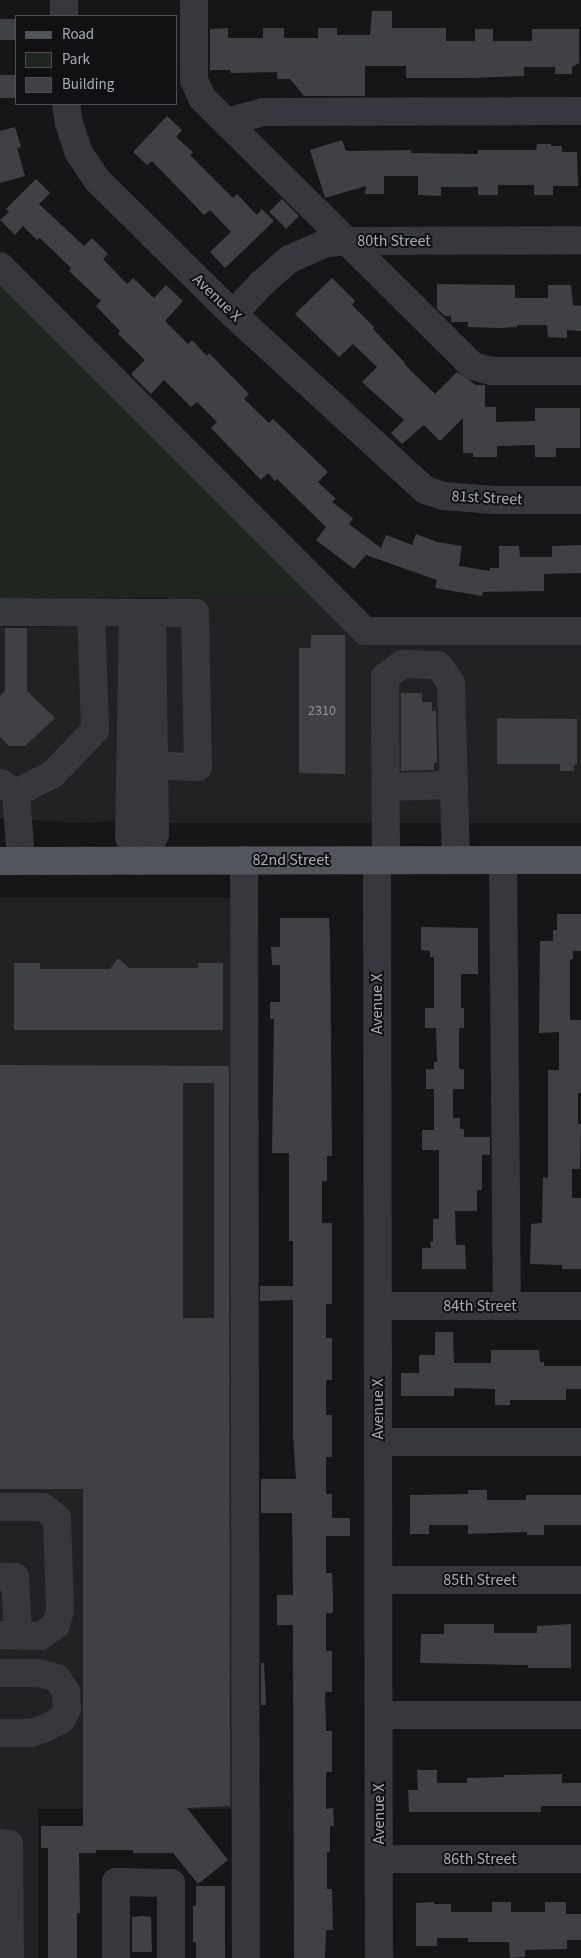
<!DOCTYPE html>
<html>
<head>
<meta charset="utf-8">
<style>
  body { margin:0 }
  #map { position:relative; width:581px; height:1958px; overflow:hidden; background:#161618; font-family:"Source Sans 3",sans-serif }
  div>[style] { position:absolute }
  .built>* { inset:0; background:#222225 }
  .green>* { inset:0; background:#1e261f }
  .building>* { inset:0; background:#404145; transform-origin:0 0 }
  .minor>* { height:28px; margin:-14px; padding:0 14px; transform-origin:14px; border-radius:14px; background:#37383d }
  .major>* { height:28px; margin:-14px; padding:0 14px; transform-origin:14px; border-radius:14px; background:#53555c }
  span { translate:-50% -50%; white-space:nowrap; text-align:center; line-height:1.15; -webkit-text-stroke:4px #111113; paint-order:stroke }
  .number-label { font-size:14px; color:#8e929b }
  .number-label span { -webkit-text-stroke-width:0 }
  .street-label { font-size:16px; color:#a8adb8 }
  .legend { position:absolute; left:15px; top:15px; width:162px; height:90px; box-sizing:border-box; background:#111113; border:1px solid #4d4f55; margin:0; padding:6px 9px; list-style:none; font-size:15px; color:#a8adb8 }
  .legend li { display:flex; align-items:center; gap:10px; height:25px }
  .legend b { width:25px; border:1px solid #4d4f55 }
</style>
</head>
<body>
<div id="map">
  <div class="built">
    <i style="clip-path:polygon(168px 597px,321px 597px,365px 641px,581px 641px,581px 823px,168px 823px,163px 628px,168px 626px)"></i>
    <i style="clip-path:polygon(0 627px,120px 627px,118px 818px,114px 821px,83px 823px,0 818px)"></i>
    <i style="clip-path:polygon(0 898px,239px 898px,239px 1809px,38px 1809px,38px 1958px,0 1958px)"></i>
  </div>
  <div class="green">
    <i style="clip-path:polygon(0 278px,321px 597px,0 598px)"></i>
  </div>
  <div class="building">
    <i style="clip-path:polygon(372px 11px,392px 11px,392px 28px,446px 28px,446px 41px,475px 41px,475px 29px,493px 29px,493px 41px,532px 41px,532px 29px,579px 29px,579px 63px,572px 67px,572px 74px,555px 74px,555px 67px,524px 67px,524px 76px,469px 78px,406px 78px,406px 66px,365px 66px,365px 96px,304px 96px,290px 79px,277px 79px,277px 72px,231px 73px,230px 70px,210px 70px,210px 29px,228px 28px,228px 38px,263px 38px,263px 28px,284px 28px,284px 38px,318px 38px,318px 28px,337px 28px,337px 35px,370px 35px)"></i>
    <i style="left:0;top:19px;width:16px;height:21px"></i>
    <i style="left:0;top:75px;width:16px;height:23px"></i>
    <i style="clip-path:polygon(167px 116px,182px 130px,176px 137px,193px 152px,190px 155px,233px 198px,237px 194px,257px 215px,262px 209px,274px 221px,225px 268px,210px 252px,231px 232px,210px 210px,204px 215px,152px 161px,147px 165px,133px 152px)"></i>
    <i style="clip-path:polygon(15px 127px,21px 147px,17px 148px,25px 176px,0 183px,0 131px)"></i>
    <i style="clip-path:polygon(342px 140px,346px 151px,411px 150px,411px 153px,478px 154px,478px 150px,536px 150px,537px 144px,551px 144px,551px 146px,562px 146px,562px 152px,577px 152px,578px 186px,553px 186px,553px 195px,534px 195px,534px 185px,498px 185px,498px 195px,478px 195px,478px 187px,441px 187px,441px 196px,418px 195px,418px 176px,384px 176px,384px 194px,365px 194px,366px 186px,325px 198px,310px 150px)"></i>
    <i style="clip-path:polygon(36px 179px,50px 193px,39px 204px,84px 246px,92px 238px,108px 254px,103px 259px,127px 284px,133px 278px,154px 298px,166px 285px,183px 301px,165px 321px,188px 344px,192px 340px,207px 356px,209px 353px,249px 394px,244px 399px,269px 423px,273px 419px,328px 472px,318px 482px,336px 499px,332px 502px,353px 518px,349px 524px,381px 548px,386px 535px,412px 545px,416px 534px,437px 542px,462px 546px,459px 566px,490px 571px,490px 568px,499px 568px,499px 546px,519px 546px,520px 557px,552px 557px,552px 546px,581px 545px,581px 573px,544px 574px,544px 591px,483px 592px,482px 596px,435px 588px,437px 580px,366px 555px,354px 569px,316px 540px,326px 527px,277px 479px,275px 481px,268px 473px,261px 480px,211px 428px,217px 422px,197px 402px,191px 407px,164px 380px,151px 394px,131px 374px,145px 360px,118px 334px,120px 331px,96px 306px,101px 301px,69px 271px,71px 268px,40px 238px,37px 240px,23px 226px,15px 235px,0 220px,9px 212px,6px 209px)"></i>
    <i style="left:282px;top:199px;width:24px;height:18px;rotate:45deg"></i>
    <i style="clip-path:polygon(332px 278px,355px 301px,352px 305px,374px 327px,373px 329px,405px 363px,404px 364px,435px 394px,457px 372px,476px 385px,485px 385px,485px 407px,496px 407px,496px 422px,535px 421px,535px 408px,580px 408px,580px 448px,556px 448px,556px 457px,535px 457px,535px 445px,497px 446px,497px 457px,473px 457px,473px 453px,463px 453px,463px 418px,440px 441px,424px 425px,402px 444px,391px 433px,404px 420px,362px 382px,377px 367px,353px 344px,339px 357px,295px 314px)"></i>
    <i style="clip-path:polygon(437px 284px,515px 285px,515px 298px,548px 298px,548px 285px,571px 285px,573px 305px,581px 306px,581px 331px,567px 330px,567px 338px,548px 337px,547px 325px,517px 325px,517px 327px,500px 328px,468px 327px,468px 322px,451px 322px,451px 316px,445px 316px,437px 309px)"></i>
    <i style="clip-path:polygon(5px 628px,27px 628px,27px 691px,55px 718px,25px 746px,9px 746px,0 737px,0 696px,5px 691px)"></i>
    <i style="clip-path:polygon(311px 635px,345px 635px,345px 774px,299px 773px,299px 648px,311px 648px)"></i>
    <i style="clip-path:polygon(401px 693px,422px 693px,422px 702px,432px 702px,432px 711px,436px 711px,437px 763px,434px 763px,434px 770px,401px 771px)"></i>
    <i style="clip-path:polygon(497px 718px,577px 719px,577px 764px,574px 765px,574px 771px,560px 771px,560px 764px,497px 764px)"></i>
    <i style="clip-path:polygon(557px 914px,581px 914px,581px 951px,573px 951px,573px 959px,570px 960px,570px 1020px,581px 1020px,581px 1093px,578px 1093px,578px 1124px,581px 1124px,580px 1169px,572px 1169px,572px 1198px,581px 1198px,581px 1269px,562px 1269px,562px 1265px,530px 1264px,531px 1224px,542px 1223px,543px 1177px,548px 1178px,548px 1070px,559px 1070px,559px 1032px,539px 1033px,540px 941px,553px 941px,553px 930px,557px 930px)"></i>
    <i style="clip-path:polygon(280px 918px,329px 918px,330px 936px,332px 1156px,327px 1156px,327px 1181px,322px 1181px,322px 1223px,332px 1223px,332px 1304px,326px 1304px,326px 1338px,332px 1338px,332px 1380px,326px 1380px,326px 1415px,332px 1415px,332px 1457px,326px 1457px,326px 1494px,332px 1494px,332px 1518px,350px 1518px,350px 1536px,326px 1536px,326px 1573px,332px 1573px,333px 1596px,333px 1613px,326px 1613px,326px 1651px,332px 1651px,332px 1692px,325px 1692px,326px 1731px,332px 1731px,332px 1772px,326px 1772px,326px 1809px,333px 1808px,334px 1826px,330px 1826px,330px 1852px,327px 1852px,327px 1889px,332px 1889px,333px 1930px,326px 1930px,325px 1958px,294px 1958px,293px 1625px,277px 1625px,277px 1595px,293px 1595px,292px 1513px,261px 1513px,261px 1479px,296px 1479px,293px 1434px,293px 1300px,260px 1301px,260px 1286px,293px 1286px,293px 1241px,289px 1241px,289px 1153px,272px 1153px,274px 1019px,270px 1019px,270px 1002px,280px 1002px,280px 965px,272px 965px,271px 947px,280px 947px)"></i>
    <i style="clip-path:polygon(421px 927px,478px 928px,478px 974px,461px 974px,461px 1008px,464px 1008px,464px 1028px,459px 1028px,459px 1069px,464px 1069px,464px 1089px,453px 1089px,453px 1118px,460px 1118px,460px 1129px,464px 1129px,464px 1137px,490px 1137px,490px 1155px,482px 1155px,482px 1190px,477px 1190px,477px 1211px,455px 1211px,456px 1245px,465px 1245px,466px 1269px,422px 1269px,422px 1248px,431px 1248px,430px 1242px,433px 1242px,433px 1219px,439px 1219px,439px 1150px,422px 1150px,422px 1130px,434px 1130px,434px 1089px,426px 1089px,426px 1069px,434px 1069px,434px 1062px,437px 1062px,436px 1028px,425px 1028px,425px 1008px,434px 1008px,434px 957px,430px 957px,430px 951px,421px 950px)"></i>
    <i style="clip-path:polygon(118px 958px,129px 968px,198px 968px,198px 963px,223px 963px,223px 1030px,14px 1030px,14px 963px,40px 963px,40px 969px,110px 969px)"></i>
    <i style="clip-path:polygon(evenodd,0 1065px,229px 1066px,230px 1806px,187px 1808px,228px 1860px,198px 1884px,173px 1853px,133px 1853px,133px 1850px,96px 1850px,96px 1853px,79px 1853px,80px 1913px,77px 1913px,77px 1958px,48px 1958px,48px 1848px,41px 1848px,41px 1826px,83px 1826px,83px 1489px,0 1489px,0 1065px,183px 1083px,214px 1083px,214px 1318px,183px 1318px,183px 1083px)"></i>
    <i style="clip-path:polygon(435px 1332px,453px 1332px,454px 1363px,491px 1363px,491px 1350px,539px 1350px,540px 1362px,544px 1362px,544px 1366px,581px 1366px,581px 1389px,566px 1389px,566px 1400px,510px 1400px,510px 1405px,495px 1405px,495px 1389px,454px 1388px,454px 1396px,401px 1396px,401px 1373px,419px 1373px,419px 1355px,435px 1355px)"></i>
    <i style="clip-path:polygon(468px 1490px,487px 1490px,487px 1500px,526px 1500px,526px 1495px,581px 1495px,581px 1525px,544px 1525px,544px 1535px,527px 1535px,527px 1532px,468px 1534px,468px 1525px,429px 1525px,429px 1534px,410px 1534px,410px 1495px,468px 1494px)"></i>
    <i style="clip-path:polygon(444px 1624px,494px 1624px,494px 1633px,537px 1633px,537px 1626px,571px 1624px,571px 1668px,528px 1668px,528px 1665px,420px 1663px,421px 1634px,444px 1634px)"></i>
    <i style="clip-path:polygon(261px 1663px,264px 1663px,266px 1705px,261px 1705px)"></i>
    <i style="clip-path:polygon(417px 1770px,437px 1770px,437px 1783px,467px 1783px,467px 1778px,504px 1777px,504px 1775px,562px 1774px,562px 1783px,581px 1783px,581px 1806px,541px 1806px,541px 1812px,409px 1812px,408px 1790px,418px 1790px)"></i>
    <i style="clip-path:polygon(196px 1886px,225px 1886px,225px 1958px,196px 1958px,196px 1942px,193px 1942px,193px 1906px,196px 1906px)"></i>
    <i style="clip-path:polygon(434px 1902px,434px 1904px,451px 1904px,451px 1912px,492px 1912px,492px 1902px,511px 1902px,511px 1912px,545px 1912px,545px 1902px,566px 1902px,566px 1914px,581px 1914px,581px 1940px,567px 1940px,567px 1949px,525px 1950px,525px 1957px,510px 1958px,509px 1942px,468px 1942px,468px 1938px,437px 1938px,437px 1946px,416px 1946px,416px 1903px)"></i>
    <i style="clip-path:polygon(143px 1916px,151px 1917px,152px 1952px,132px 1952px,132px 1917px)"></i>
  </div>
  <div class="minor">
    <i style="left:64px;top:0;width:16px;rotate:90deg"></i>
    <i style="left:194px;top:0;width:80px;rotate:90deg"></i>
    <i style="left:194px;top:80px;width:20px;rotate:66deg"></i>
    <i style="left:202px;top:98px;width:381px;rotate:44.7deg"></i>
    <i style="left:473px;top:366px;width:20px;rotate:15deg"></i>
    <i style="left:492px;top:371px;width:89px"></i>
    <i style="left:66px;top:104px;width:19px;rotate:81deg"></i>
    <i style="left:69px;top:123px;width:32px;rotate:72deg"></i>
    <i style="left:79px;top:153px;width:32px;rotate:56deg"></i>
    <i style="left:97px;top:180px;width:191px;rotate:44.6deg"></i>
    <i style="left:233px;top:314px;width:260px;rotate:42.5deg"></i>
    <i style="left:425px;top:490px;width:19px;rotate:18deg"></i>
    <i style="left:443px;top:496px;width:51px;rotate:4.5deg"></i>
    <i style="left:494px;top:500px;width:87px"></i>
    <i style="left:226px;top:122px;width:38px;rotate:-15deg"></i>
    <i style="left:263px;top:112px;width:318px;rotate:-0.2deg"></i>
    <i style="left:0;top:266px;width:516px;rotate:45deg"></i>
    <i style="left:365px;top:631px;width:216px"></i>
    <i style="left:233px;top:314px;width:42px;rotate:-46.9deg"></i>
    <i style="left:262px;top:283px;width:37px;rotate:-41deg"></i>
    <i style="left:290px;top:259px;width:36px;rotate:-24deg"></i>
    <i style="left:323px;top:244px;width:21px;rotate:-8deg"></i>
    <i style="left:344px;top:241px;width:237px;rotate:-0.2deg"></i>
    <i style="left:0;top:612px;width:195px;rotate:0.3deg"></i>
    <i style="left:195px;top:613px;width:154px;rotate:88.9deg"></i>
    <i style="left:198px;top:767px;width:62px;rotate:-178.2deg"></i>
    <i style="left:133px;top:613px;width:224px;rotate:91deg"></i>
    <i style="left:129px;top:837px;width:27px;rotate:62deg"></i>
    <i style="left:142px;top:861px;width:30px;rotate:-64deg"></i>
    <i style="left:155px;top:834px;width:221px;rotate:-90.8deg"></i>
    <i style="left:1px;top:783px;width:18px;rotate:34deg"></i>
    <i style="left:16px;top:793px;width:68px;rotate:85.8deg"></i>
    <i style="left:386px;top:787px;width:68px;rotate:-1.7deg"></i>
    <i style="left:16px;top:793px;width:42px;rotate:-27.2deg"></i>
    <i style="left:53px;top:774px;width:61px;rotate:-46.3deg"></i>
    <i style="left:95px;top:730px;width:118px;rotate:-91.9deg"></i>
    <i style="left:244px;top:860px;width:1098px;rotate:89.9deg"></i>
    <i style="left:377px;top:860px;width:1098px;rotate:89.9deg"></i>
    <i style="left:386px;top:860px;width:183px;rotate:-90.3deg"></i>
    <i style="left:385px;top:677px;width:21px;rotate:-37deg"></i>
    <i style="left:402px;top:664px;width:36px;rotate:2deg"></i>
    <i style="left:438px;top:665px;width:22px;rotate:54deg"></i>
    <i style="left:451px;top:683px;width:177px;rotate:88.4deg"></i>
    <i style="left:503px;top:860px;width:446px;rotate:89.5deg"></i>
    <i style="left:378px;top:1306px;width:203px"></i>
    <i style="left:378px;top:1442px;width:203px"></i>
    <i style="left:0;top:1507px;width:43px"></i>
    <i style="left:43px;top:1507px;width:18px;rotate:38deg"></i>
    <i style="left:57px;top:1518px;width:92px;rotate:88.1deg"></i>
    <i style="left:60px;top:1610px;width:16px;rotate:105deg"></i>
    <i style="left:56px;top:1625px;width:19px;rotate:145deg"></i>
    <i style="left:40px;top:1636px;width:40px;rotate:-178.6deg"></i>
    <i style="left:0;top:1577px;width:15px"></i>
    <i style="left:15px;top:1577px;width:58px;rotate:87deg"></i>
    <i style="left:379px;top:1580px;width:202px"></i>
    <i style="left:0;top:1673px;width:39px"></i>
    <i style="left:39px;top:1673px;width:19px;rotate:16deg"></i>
    <i style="left:57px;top:1678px;width:17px;rotate:57deg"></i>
    <i style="left:66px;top:1692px;width:17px;rotate:87deg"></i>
    <i style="left:67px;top:1709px;width:11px;rotate:117deg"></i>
    <i style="left:62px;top:1719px;width:18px;rotate:151deg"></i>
    <i style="left:46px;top:1728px;width:16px;rotate:162deg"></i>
    <i style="left:31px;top:1733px;width:31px;rotate:180deg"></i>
    <i style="left:379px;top:1715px;width:202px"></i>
    <i style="left:0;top:1843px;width:9px;rotate:6deg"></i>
    <i style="left:9px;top:1844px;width:114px;rotate:89.5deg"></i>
    <i style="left:379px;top:1859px;width:202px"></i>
    <i style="left:116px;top:1958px;width:76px;rotate:-90deg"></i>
    <i style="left:116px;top:1882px;width:55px;rotate:1deg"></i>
    <i style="left:171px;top:1883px;width:75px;rotate:90deg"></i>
  </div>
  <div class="major">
    <i style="left:0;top:861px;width:581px;rotate:-0.1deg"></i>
  </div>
  <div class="number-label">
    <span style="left:322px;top:711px">2310</span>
  </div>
  <div class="street-label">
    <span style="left:394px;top:241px">80th Street</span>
    <span style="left:217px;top:298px;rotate:44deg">Avenue X</span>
    <span style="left:487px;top:498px;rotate:3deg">81st Street</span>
    <span style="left:291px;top:860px">82nd Street</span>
    <span style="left:377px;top:1004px;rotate:-90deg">Avenue X</span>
    <span style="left:480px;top:1306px">84th Street</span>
    <span style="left:378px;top:1409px;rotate:-90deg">Avenue X</span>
    <span style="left:480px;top:1580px">85th Street</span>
    <span style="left:379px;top:1814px;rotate:-90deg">Avenue X</span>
    <span style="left:480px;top:1859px">86th Street</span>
  </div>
  <ul class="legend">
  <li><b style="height:6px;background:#53555c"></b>Road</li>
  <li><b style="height:14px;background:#1e261f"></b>Park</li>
  <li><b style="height:14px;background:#404145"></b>Building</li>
  </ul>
</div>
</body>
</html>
